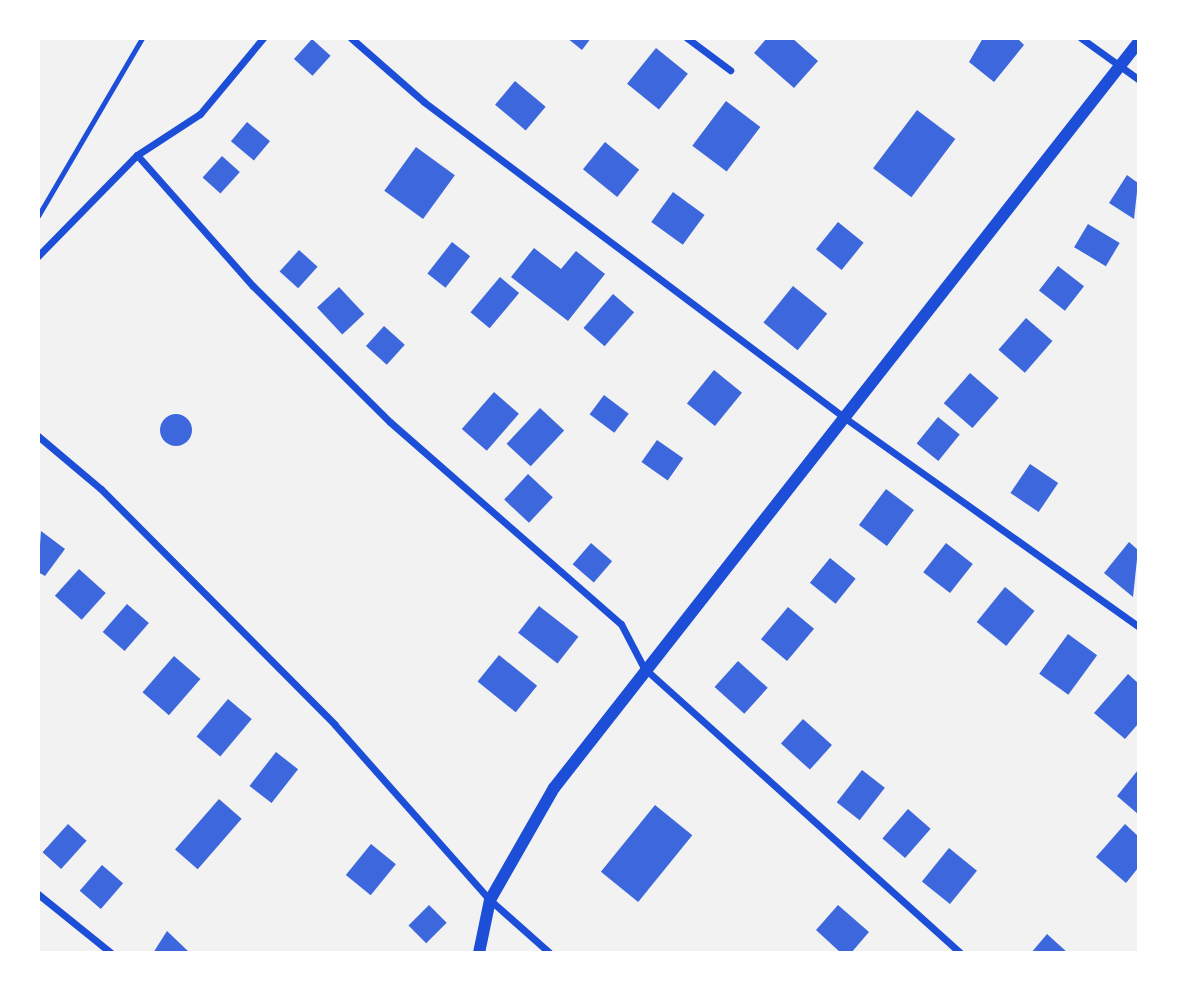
<!DOCTYPE html>
<html>
<head>
<meta charset="utf-8">
<style>
  body { margin:0 }
  #map { position:relative; width:1177px; height:991px; overflow:hidden; background:#f2f2f2; font-family:Overpass,sans-serif }
  div>[style] { position:absolute }
  .building>* { inset:0; background:#3d67dc; transform-origin:0 0 }
  .round { border-radius:50% }
  .service>* { height:5px; margin:-2.5px; padding:0 2.5px; transform-origin:2.5px; border-radius:2.5px; background:#1d4ed8 }
  .minor>* { height:7px; margin:-3.5px; padding:0 3.5px; transform-origin:3.5px; border-radius:3.5px; background:#1d4ed8 }
  .tertiary>* { height:12px; margin:-6px; padding:0 6px; transform-origin:6px; border-radius:6px; background:#1d4ed8 }
  span { translate:-50% -50%; white-space:nowrap; text-align:center; line-height:1.15; -webkit-text-stroke:5px #fff; paint-order:stroke }
  .frame { position:absolute; inset:0; border:40px solid #fff; pointer-events:none }
</style>
</head>
<body>
<div id="map">
  <div class="building">
    <i style="clip-path:polygon(567px 38px,591px 38px,582px 50px)"></i>
    <i style="clip-path:polygon(767px 38px,792px 38px,818px 61px,794px 88px,754px 53px)"></i>
    <i style="clip-path:polygon(983px 38px,1017px 38px,1024px 45px,994px 82px,969px 62px)"></i>
    <i style="left:312px;top:39px;width:25px;height:27px;rotate:42deg"></i>
    <i style="left:656px;top:48px;width:41px;height:46px;rotate:39deg"></i>
    <i style="left:515px;top:81px;width:40px;height:31px;rotate:40deg"></i>
    <i style="left:726px;top:101px;width:43px;height:56px;rotate:37deg"></i>
    <i style="left:917px;top:110px;width:48px;height:73px;rotate:37deg"></i>
    <i style="left:247px;top:122px;width:30px;height:25px;rotate:40deg"></i>
    <i style="left:605px;top:142px;width:44px;height:35px;rotate:39deg"></i>
    <i style="left:416px;top:147px;width:48px;height:54px;rotate:36deg"></i>
    <i style="left:222px;top:156px;width:24px;height:29px;rotate:42deg"></i>
    <i style="clip-path:polygon(1127px 175px,1138px 183px,1134px 219px,1109px 203px)"></i>
    <i style="left:673px;top:192px;width:39px;height:37px;rotate:36deg"></i>
    <i style="left:838px;top:222px;width:33px;height:35px;rotate:39deg"></i>
    <i style="left:1088px;top:224px;width:37px;height:27px;rotate:31deg"></i>
    <i style="left:452px;top:242px;width:23px;height:40px;rotate:38deg"></i>
    <i style="clip-path:polygon(534px 248px,561px 269px,576px 251px,605px 274px,568px 321px,511px 277px)"></i>
    <i style="left:299px;top:250px;width:25px;height:29px;rotate:42deg"></i>
    <i style="left:1058px;top:266px;width:33px;height:31px;rotate:38deg"></i>
    <i style="left:500px;top:277px;width:25px;height:46px;rotate:40deg"></i>
    <i style="left:793px;top:286px;width:44px;height:47px;rotate:39deg"></i>
    <i style="left:339px;top:287px;width:37px;height:30px;rotate:47deg"></i>
    <i style="left:613px;top:294px;width:28px;height:45px;rotate:41deg"></i>
    <i style="left:1026px;top:318px;width:35px;height:42px;rotate:41deg"></i>
    <i style="left:384px;top:326px;width:28px;height:27px;rotate:42deg"></i>
    <i style="left:714px;top:370px;width:36px;height:43px;rotate:39deg"></i>
    <i style="left:970px;top:373px;width:38px;height:40px;rotate:41deg"></i>
    <i style="left:494px;top:392px;width:33px;height:49px;rotate:41deg"></i>
    <i style="left:604px;top:395px;width:31px;height:24px;rotate:37deg"></i>
    <i style="left:540px;top:408px;width:33px;height:49px;rotate:43deg"></i>
    <i class="round" style="left:160px;top:414px;width:32px;height:32px"></i>
    <i style="left:938px;top:417px;width:28px;height:34px;rotate:39deg"></i>
    <i style="left:657px;top:440px;width:32px;height:27px;rotate:35deg"></i>
    <i style="left:1030px;top:464px;width:34px;height:35px;rotate:34deg"></i>
    <i style="left:528px;top:474px;width:34px;height:35px;rotate:43deg"></i>
    <i style="left:886px;top:489px;width:35px;height:45px;rotate:37deg"></i>
    <i style="clip-path:polygon(41px 531px,65px 549px,45px 576px,38px 572px)"></i>
    <i style="clip-path:polygon(1129px 542px,1138px 550px,1133px 597px,1104px 573px)"></i>
    <i style="left:591px;top:543px;width:28px;height:28px;rotate:41deg"></i>
    <i style="left:946px;top:543px;width:34px;height:37px;rotate:38deg"></i>
    <i style="left:830px;top:558px;width:33px;height:32px;rotate:39deg"></i>
    <i style="left:79px;top:569px;width:36px;height:36px;rotate:42deg"></i>
    <i style="left:1005px;top:587px;width:38px;height:45px;rotate:39deg"></i>
    <i style="left:127px;top:604px;width:29px;height:37px;rotate:41deg"></i>
    <i style="left:539px;top:606px;width:50px;height:34px;rotate:38deg"></i>
    <i style="left:788px;top:607px;width:34px;height:42px;rotate:40deg"></i>
    <i style="left:1068px;top:634px;width:36px;height:49px;rotate:36deg"></i>
    <i style="left:499px;top:655px;width:49px;height:34px;rotate:39deg"></i>
    <i style="left:174px;top:656px;width:35px;height:48px;rotate:41deg"></i>
    <i style="left:738px;top:661px;width:40px;height:35px;rotate:42deg"></i>
    <i style="clip-path:polygon(1128px 674px,1138px 683px,1138px 724px,1125px 739px,1094px 713px)"></i>
    <i style="left:228px;top:699px;width:31px;height:49px;rotate:40deg"></i>
    <i style="left:803px;top:719px;width:39px;height:33px;rotate:42deg"></i>
    <i style="left:276px;top:752px;width:28px;height:43px;rotate:38deg"></i>
    <i style="left:862px;top:770px;width:29px;height:41px;rotate:38deg"></i>
    <i style="clip-path:polygon(1138px 770px,1138px 814px,1117px 796px)"></i>
    <i style="left:219px;top:799px;width:30px;height:67px;rotate:41deg"></i>
    <i style="left:655px;top:805px;width:48px;height:86px;rotate:39deg"></i>
    <i style="left:908px;top:809px;width:30px;height:39px;rotate:41deg"></i>
    <i style="left:68px;top:824px;width:25px;height:38px;rotate:42deg"></i>
    <i style="clip-path:polygon(1125px 824px,1138px 836px,1138px 868px,1126px 883px,1096px 857px)"></i>
    <i style="left:371px;top:844px;width:32px;height:40px;rotate:39deg"></i>
    <i style="left:949px;top:848px;width:36px;height:43px;rotate:39deg"></i>
    <i style="left:102px;top:865px;width:28px;height:34px;rotate:41deg"></i>
    <i style="left:429px;top:905px;width:25px;height:29px;rotate:45deg"></i>
    <i style="clip-path:polygon(838px 905px,869px 932px,851px 953px,841px 953px,816px 930px)"></i>
    <i style="clip-path:polygon(167px 931px,190px 953px,153px 953px)"></i>
    <i style="clip-path:polygon(1047px 934px,1068px 953px,1031px 953px)"></i>
  </div>
  <div class="service">
    <i style="left:38px;top:216px;width:206px;rotate:-59.7deg"></i>
  </div>
  <div class="minor">
    <i style="left:351px;top:38px;width:97px;rotate:41.2deg"></i>
    <i style="left:424px;top:102px;width:526px;rotate:36.89deg"></i>
    <i style="left:845px;top:418px;width:359px;rotate:35.4deg"></i>
    <i style="left:687px;top:38px;width:54px;rotate:36.7deg"></i>
    <i style="left:1081px;top:38px;width:70px;rotate:35.7deg"></i>
    <i style="left:137px;top:155px;width:175px;rotate:48.5deg"></i>
    <i style="left:253px;top:286px;width:193px;rotate:44.8deg"></i>
    <i style="left:390px;top:422px;width:307px;rotate:41.2deg"></i>
    <i style="left:621px;top:624px;width:50px;rotate:62.4deg"></i>
    <i style="left:644px;top:668px;width:426px;rotate:42deg"></i>
    <i style="left:38px;top:256px;width:141px;rotate:-45.6deg"></i>
    <i style="left:137px;top:155px;width:75px;rotate:-33.1deg"></i>
    <i style="left:200px;top:114px;width:99px;rotate:-50.3deg"></i>
    <i style="left:38px;top:436px;width:82px;rotate:40.1deg"></i>
    <i style="left:101px;top:489px;width:332px;rotate:45.2deg"></i>
    <i style="left:335px;top:725px;width:234px;rotate:48.5deg"></i>
    <i style="left:490px;top:900px;width:80px;rotate:41.5deg"></i>
    <i style="left:38px;top:894px;width:94px;rotate:38.9deg"></i>
  </div>
  <div class="tertiary">
    <i style="left:479px;top:953px;width:54px;rotate:-78.3deg"></i>
    <i style="left:490px;top:900px;width:129px;rotate:-60.3deg"></i>
    <i style="left:554px;top:788px;width:947px;rotate:-51.91deg"></i>
  </div>
  <div class="frame"></div>
</div>
</body>
</html>
